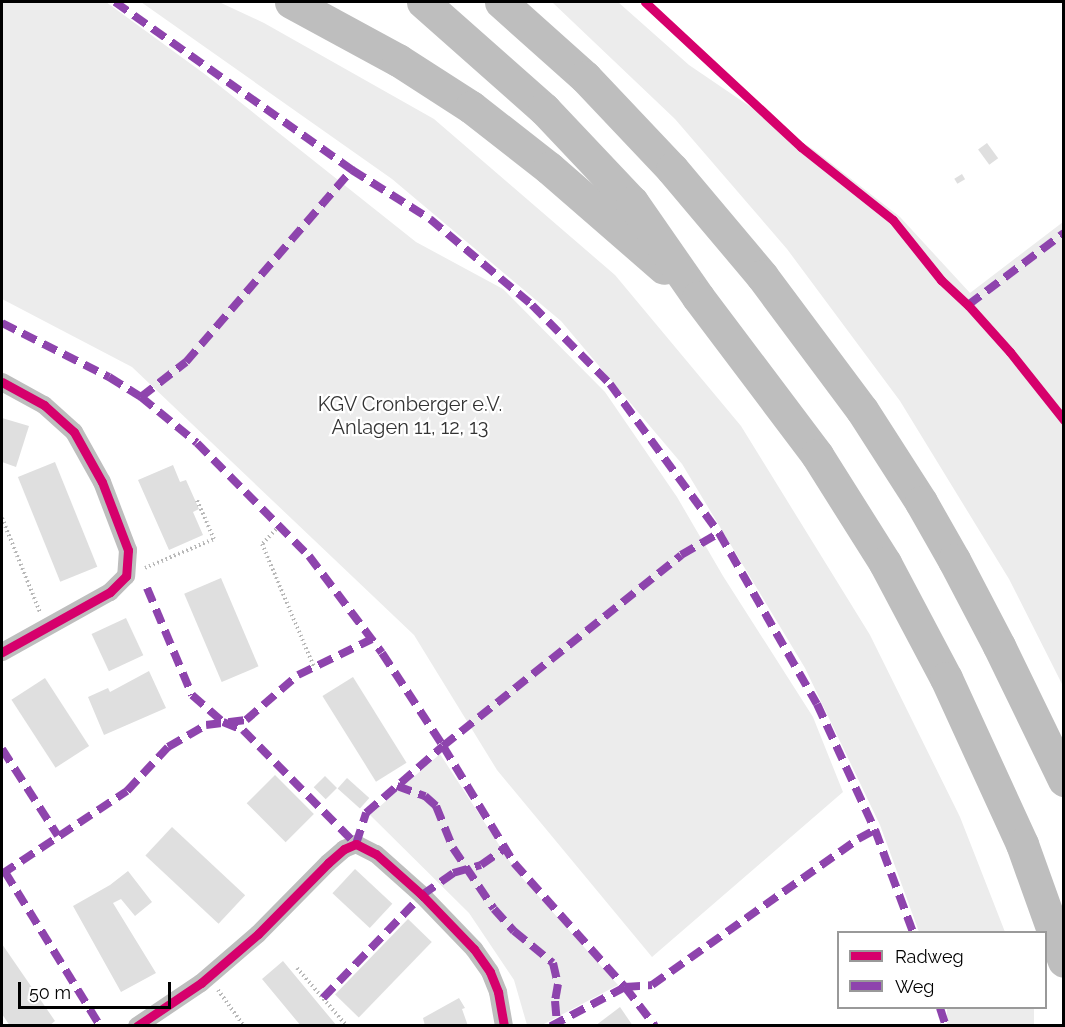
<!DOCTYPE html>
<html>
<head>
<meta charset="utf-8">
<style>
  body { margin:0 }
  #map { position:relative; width:1065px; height:1027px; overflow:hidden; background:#fff; font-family:Raleway,sans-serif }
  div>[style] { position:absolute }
  .green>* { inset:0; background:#ececec; transform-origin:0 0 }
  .building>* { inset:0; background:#dfdfdf; transform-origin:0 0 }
  .path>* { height:4px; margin-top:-2px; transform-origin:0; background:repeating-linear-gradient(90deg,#b9b9b9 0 1.5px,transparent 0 4.5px) }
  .minor>* { height:18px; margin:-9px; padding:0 9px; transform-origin:9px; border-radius:9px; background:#bebebe }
  .motorway>* { height:33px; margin:-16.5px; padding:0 16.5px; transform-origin:16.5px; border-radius:16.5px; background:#bebebe }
  .quiet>* { height:8px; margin-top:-4px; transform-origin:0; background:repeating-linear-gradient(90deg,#8e44ad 0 15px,transparent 0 23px) }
  .cycleway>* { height:9px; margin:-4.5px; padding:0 4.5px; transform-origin:4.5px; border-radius:4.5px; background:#d6006c }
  span { translate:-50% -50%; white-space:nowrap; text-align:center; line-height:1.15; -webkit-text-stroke:4.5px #fff; paint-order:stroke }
  .park-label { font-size:20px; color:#333 }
  .frame { position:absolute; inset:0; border:3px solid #000; pointer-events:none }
  .legend { position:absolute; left:837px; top:931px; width:210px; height:78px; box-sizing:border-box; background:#fff; border:2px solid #999; margin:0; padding:8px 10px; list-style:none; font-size:18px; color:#000 }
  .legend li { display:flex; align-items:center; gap:12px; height:30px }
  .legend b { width:30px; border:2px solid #999 }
  .scale { position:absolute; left:18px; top:982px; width:153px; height:27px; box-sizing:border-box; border:3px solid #000; border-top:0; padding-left:8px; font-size:18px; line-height:21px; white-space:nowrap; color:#000; -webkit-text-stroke:4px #fff; paint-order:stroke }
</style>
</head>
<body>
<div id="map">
  <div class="green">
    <i style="clip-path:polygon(2px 2px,106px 2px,206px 75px,416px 242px,503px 289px,605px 392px,677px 497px,723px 576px,813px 717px,843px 792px,652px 957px,497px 770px,414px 635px,132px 367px,2px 299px)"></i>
    <i style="clip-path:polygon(141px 2px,219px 2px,264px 23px,434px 119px,615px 275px,741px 426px,870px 635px,960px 817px,1005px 932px,919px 932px,880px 825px,805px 668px,682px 464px,561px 321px,392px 179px)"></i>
    <i style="clip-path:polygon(552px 2px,618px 2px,689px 65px,814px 150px,900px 217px,970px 293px,1063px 222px,1063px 686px,1009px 579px,900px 401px,787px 249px,675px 119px)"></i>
    <i style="clip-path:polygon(440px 754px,516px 871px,618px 985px,542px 1025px,527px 1025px,514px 980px,469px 913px,370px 815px)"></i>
    <i style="left:947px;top:1008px;width:87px;height:18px"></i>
  </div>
  <div class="building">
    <i style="left:987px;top:143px;width:19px;height:11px;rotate:54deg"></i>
    <i style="left:962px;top:174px;width:6px;height:9px;rotate:59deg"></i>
    <i style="clip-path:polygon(2px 418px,29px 426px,16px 467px,2px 462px)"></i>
    <i style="left:55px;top:462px;width:113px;height:40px;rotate:68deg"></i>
    <i style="clip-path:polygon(173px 465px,180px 482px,186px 480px,199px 509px,193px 512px,203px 535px,169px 550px,138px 480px)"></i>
    <i style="left:221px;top:578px;width:96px;height:40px;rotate:67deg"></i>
    <i style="left:126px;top:618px;width:41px;height:38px;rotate:65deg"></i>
    <i style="clip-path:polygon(149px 671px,166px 708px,104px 735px,88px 697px,108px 688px,110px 692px)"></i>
    <i style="left:353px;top:677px;width:101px;height:36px;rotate:58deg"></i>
    <i style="left:45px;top:678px;width:81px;height:40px;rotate:57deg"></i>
    <i style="left:275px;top:775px;width:55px;height:40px;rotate:45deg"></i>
    <i style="left:325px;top:776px;width:17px;height:16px;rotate:45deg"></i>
    <i style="left:347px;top:778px;width:30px;height:14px;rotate:42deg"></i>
    <i style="left:172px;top:827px;width:100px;height:39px;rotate:43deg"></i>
    <i style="left:355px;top:869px;width:51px;height:33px;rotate:43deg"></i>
    <i style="clip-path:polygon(128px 871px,152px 902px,135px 916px,121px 899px,113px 903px,156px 973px,121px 992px,73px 906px,110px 885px)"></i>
    <i style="left:408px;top:919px;width:33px;height:105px;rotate:44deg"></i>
    <i style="clip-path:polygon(2px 944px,55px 1021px,49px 1026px,10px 1026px,2px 1014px)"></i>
    <i style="clip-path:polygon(283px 961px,317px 1002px,337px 1026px,301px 1026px,296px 1020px,262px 979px)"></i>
    <i style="clip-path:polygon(459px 998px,465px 1008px,462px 1009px,468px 1026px,425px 1026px,423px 1018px)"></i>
    <i style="clip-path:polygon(620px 1007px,633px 1026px,595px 1026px)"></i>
  </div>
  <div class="path">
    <i style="left:2px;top:518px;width:101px;rotate:68deg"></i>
    <i style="left:279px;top:526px;width:25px;rotate:133deg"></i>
    <i style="left:262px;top:544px;width:134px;rotate:67.1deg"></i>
    <i style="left:145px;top:568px;width:75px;rotate:-22.8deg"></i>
    <i style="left:214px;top:539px;width:43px;rotate:-113.6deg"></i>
    <i style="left:297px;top:968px;width:75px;rotate:49.3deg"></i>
    <i style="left:218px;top:990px;width:44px;rotate:54.2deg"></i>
  </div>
  <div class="minor">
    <i style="left:2px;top:382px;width:48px;rotate:28.7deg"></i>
    <i style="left:44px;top:405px;width:40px;rotate:42deg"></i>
    <i style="left:74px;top:432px;width:57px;rotate:60.8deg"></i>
    <i style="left:102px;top:482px;width:73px;rotate:69.1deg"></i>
    <i style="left:128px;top:550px;width:26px;rotate:94deg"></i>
    <i style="left:126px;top:576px;width:23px;rotate:135deg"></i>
    <i style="left:110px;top:592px;width:124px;rotate:150.9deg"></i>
    <i style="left:137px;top:1026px;width:77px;rotate:-33.9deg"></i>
    <i style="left:201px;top:983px;width:75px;rotate:-40.7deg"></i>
    <i style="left:258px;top:934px;width:100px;rotate:-45.4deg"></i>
    <i style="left:328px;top:863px;width:21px;rotate:-41deg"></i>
    <i style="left:344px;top:849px;width:13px;rotate:-23deg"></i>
    <i style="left:356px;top:844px;width:22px;rotate:27deg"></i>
    <i style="left:376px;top:854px;width:62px;rotate:41.7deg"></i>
    <i style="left:422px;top:895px;width:75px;rotate:46.1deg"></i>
    <i style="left:474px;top:949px;width:28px;rotate:55deg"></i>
    <i style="left:490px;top:972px;width:22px;rotate:68deg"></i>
    <i style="left:498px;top:992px;width:35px;rotate:80deg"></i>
  </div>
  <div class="motorway">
    <i style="left:291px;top:2px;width:122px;rotate:28.5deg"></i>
    <i style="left:398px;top:60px;width:87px;rotate:32.8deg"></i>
    <i style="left:471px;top:107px;width:99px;rotate:38deg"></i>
    <i style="left:549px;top:168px;width:152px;rotate:41deg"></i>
    <i style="left:423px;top:2px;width:162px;rotate:41.5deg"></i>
    <i style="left:544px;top:109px;width:128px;rotate:46.6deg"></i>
    <i style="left:632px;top:202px;width:116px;rotate:55.2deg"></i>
    <i style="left:698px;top:297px;width:198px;rotate:53deg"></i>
    <i style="left:817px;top:455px;width:128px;rotate:57.8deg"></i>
    <i style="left:885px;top:563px;width:130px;rotate:62.1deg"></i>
    <i style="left:946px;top:678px;width:183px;rotate:65.4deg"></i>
    <i style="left:1022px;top:844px;width:124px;rotate:70.3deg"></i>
    <i style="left:501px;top:2px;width:113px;rotate:41.8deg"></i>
    <i style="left:585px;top:77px;width:127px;rotate:46.6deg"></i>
    <i style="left:672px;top:169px;width:140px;rotate:49.9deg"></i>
    <i style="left:762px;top:276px;width:167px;rotate:53.3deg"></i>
    <i style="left:862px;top:410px;width:109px;rotate:57.3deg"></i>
    <i style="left:921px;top:502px;width:67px;rotate:60.4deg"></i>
    <i style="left:954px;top:560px;width:97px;rotate:62.4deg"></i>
    <i style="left:999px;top:646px;width:149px;rotate:64.1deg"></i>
  </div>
  <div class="quiet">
    <i style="left:115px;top:2px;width:291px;rotate:35.3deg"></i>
    <i style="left:352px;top:170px;width:92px;rotate:32.1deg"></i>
    <i style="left:430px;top:219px;width:133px;rotate:40.1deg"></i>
    <i style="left:532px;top:305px;width:111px;rotate:45.4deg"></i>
    <i style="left:610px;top:384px;width:185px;rotate:53.8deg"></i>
    <i style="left:719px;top:533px;width:197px;rotate:60.2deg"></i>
    <i style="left:817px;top:704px;width:139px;rotate:65.3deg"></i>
    <i style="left:875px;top:830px;width:109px;rotate:69.6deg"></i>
    <i style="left:968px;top:305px;width:120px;rotate:-36.9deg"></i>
    <i style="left:2px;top:323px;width:120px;rotate:26.8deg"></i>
    <i style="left:109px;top:377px;width:38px;rotate:32deg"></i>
    <i style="left:141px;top:397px;width:72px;rotate:39.4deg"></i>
    <i style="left:197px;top:443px;width:159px;rotate:45.3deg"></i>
    <i style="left:309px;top:556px;width:121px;rotate:53deg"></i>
    <i style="left:382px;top:653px;width:111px;rotate:56.7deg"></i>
    <i style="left:443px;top:746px;width:137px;rotate:58.7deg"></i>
    <i style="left:514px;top:863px;width:166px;rotate:48.2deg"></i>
    <i style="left:625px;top:987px;width:84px;rotate:152.2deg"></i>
    <i style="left:141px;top:397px;width:57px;rotate:-37.9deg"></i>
    <i style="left:186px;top:362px;width:254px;rotate:-49.2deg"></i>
    <i style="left:147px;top:588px;width:116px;rotate:67.2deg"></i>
    <i style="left:192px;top:695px;width:41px;rotate:41.1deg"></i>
    <i style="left:223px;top:722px;width:22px;rotate:22deg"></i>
    <i style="left:243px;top:730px;width:161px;rotate:45.3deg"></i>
    <i style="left:356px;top:844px;width:33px;rotate:-72deg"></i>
    <i style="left:366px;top:813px;width:102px;rotate:-41deg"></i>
    <i style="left:443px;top:746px;width:305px;rotate:-38.7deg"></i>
    <i style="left:681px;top:555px;width:44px;rotate:-30.1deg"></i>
    <i style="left:2px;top:749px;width:103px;rotate:57.2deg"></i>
    <i style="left:397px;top:786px;width:30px;rotate:20deg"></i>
    <i style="left:425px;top:796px;width:15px;rotate:42deg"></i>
    <i style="left:436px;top:806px;width:45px;rotate:68deg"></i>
    <i style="left:453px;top:848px;width:73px;rotate:56.1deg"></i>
    <i style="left:494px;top:909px;width:30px;rotate:48deg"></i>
    <i style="left:514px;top:931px;width:50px;rotate:39.4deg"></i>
    <i style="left:553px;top:963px;width:22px;rotate:77deg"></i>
    <i style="left:558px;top:984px;width:17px;rotate:100deg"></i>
    <i style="left:555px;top:1001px;width:21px;rotate:85deg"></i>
    <i style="left:5px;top:872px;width:181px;rotate:58.3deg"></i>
    <i style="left:2px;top:874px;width:150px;rotate:-33.6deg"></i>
    <i style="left:127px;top:791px;width:60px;rotate:-47deg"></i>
    <i style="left:168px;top:747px;width:44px;rotate:-30.1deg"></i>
    <i style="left:206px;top:725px;width:40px;rotate:-7.1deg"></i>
    <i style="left:246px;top:720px;width:69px;rotate:-40.9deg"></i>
    <i style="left:298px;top:675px;width:82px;rotate:-25.9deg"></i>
    <i style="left:625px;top:987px;width:27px;rotate:-4deg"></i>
    <i style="left:652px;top:985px;width:252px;rotate:-35.3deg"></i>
    <i style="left:858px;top:839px;width:19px;rotate:-28deg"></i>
    <i style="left:625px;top:987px;width:49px;rotate:52.4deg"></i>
    <i style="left:323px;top:998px;width:143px;rotate:-46.1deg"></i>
    <i style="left:422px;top:895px;width:38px;rotate:-35deg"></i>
    <i style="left:453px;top:873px;width:29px;rotate:-16deg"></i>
    <i style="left:481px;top:865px;width:29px;rotate:-35deg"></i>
    <i style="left:940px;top:1008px;width:19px;rotate:72deg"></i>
  </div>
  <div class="cycleway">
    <i style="left:645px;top:2px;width:213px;rotate:42.9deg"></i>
    <i style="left:801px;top:147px;width:117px;rotate:38.4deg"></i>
    <i style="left:893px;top:220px;width:77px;rotate:51.3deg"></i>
    <i style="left:941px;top:280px;width:37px;rotate:43deg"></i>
    <i style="left:968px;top:305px;width:63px;rotate:48.2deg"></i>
    <i style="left:1010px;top:352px;width:87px;rotate:51.5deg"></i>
    <i style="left:2px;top:382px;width:48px;rotate:28.7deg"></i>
    <i style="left:44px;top:405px;width:40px;rotate:42deg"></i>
    <i style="left:74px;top:432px;width:57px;rotate:60.8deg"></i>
    <i style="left:102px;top:482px;width:73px;rotate:69.1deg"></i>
    <i style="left:128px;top:550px;width:26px;rotate:94deg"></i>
    <i style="left:126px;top:576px;width:23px;rotate:135deg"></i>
    <i style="left:110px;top:592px;width:124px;rotate:150.9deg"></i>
    <i style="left:137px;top:1026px;width:77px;rotate:-33.9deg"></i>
    <i style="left:201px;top:983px;width:75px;rotate:-40.7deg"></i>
    <i style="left:258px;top:934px;width:100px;rotate:-45.4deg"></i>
    <i style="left:328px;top:863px;width:21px;rotate:-41deg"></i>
    <i style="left:344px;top:849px;width:13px;rotate:-23deg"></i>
    <i style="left:356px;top:844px;width:22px;rotate:27deg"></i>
    <i style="left:376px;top:854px;width:62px;rotate:41.7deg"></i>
    <i style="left:422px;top:895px;width:75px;rotate:46.1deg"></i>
    <i style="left:474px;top:949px;width:28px;rotate:55deg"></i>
    <i style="left:490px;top:972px;width:22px;rotate:68deg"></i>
    <i style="left:498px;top:992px;width:35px;rotate:80deg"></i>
  </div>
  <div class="park-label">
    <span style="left:410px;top:416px">KGV Cronberger e.V.<br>Anlagen 11, 12, 13</span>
  </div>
  <div class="frame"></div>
  <ul class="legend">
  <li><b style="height:8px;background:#d6006c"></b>Radweg</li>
  <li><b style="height:8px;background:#8e44ad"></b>Weg</li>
  </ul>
  <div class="scale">50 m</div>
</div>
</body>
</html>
